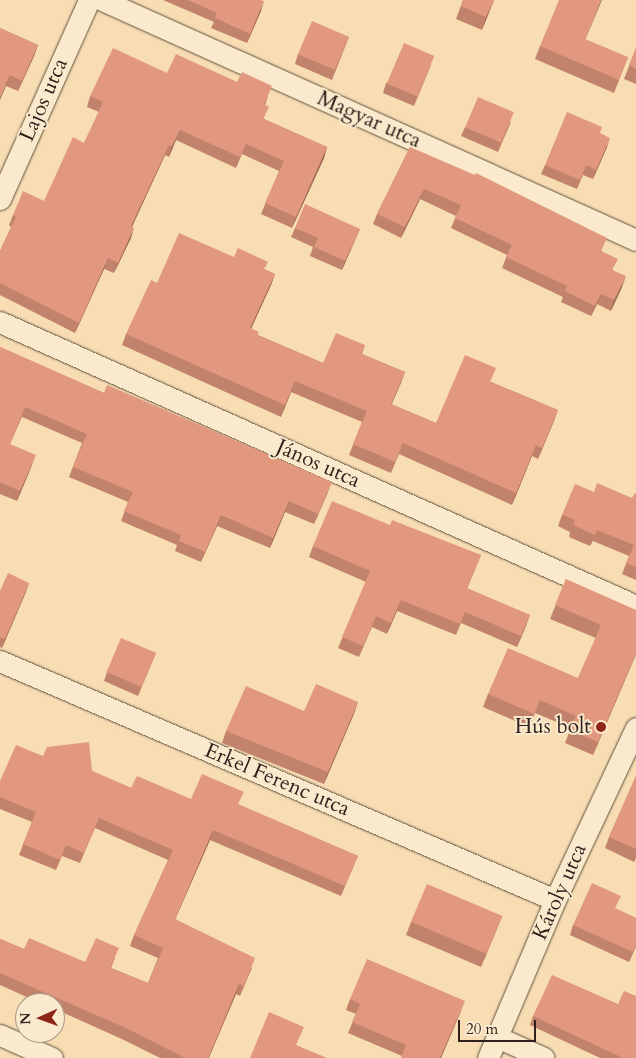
<!DOCTYPE html>
<html>
<head>
<meta charset="utf-8">
<style>
  body { margin:0 }
  #map { position:relative; width:636px; height:1058px; overflow:hidden; background:#f7ddb1; font-family:Cardo,serif }
  div>[style] { position:absolute }
  .roads { filter:drop-shadow(0 0 1px #605042) drop-shadow(0 0 1px #605042) }
  .minor>* { height:21px; margin:-10.5px; padding:0 10.5px; transform-origin:10.5px; border-radius:10.5px; background:#fae9cc }
  .wall>* { inset:0; background:#c2836c }
  .shaded-wall>* { inset:0; background:#9e6a58 }
  .building>* { inset:0; background:#e2987e; transform-origin:0 0 }
  .dots>* { width:14px; height:14px; translate:-50% -50%; box-sizing:border-box; border:2px solid #fae9cc; border-radius:50% }
  span { translate:-50% -50%; white-space:nowrap; text-align:center; line-height:1.15; -webkit-text-stroke:4px #fae9cc; paint-order:stroke }
  .street-label { font-size:21px; color:#2e211d }
  .poi-label { font-size:21px; color:#2e211d }
  .right { translate:-100% -50%; text-align:right }
  .north { position:absolute; left:15px; top:993px; width:50px; height:50px; box-sizing:border-box; background:#fae9cc; border:1px solid #a89986; border-radius:50%; rotate:268deg; font-size:14px; font-weight:700; line-height:20px; text-align:center; color:#2e211d }
  .north::after { content:''; display:block; margin:auto; width:18px; height:22px; background:#8f2418; clip-path:polygon(50% 0,100% 100%,50% 72%,0 100%) }
  .scale { position:absolute; left:458px; top:1020px; width:78px; height:22px; box-sizing:border-box; border:2px solid #2e211d; border-top:0; padding-left:6px; font-size:15px; line-height:18px; white-space:nowrap; color:#2e211d; -webkit-text-stroke:4px #fae9cc; paint-order:stroke }
</style>
</head>
<body>
<div id="map">
  <div class="roads">
    <div class="minor">
      <i style="left:102px;top:0;width:585px;rotate:24.2deg"></i>
      <i style="left:0;top:199px;width:218px;rotate:-65.9deg"></i>
      <i style="left:0;top:322px;width:697px;rotate:24.06deg"></i>
      <i style="left:0;top:661px;width:604px;rotate:23.3deg"></i>
      <i style="left:0;top:1035px;width:57px;rotate:23.9deg"></i>
      <i style="left:497px;top:1037px;width:51px;rotate:24.1deg"></i>
      <i style="left:488px;top:1058px;width:172px;rotate:-67deg"></i>
      <i style="left:555px;top:900px;width:190px;rotate:-64.8deg"></i>
    </div>
  </div>
  <div class="wall">
    <i style="clip-path:polygon(163px 0,261px 0,261px 11px,247px 43px,211px 28px,214px 22px)"></i>
    <i style="clip-path:polygon(463px 0,494px 0,482px 30px,456px 19px)"></i>
    <i style="clip-path:polygon(0 28px,38px 45px,34px 56px,18px 91px,6px 86px)"></i>
    <i style="clip-path:polygon(349px 37px,332px 80px,295px 64px,298px 54px)"></i>
    <i style="clip-path:polygon(540px 46px,628px 57px,614px 93px,535px 59px)"></i>
    <i style="clip-path:polygon(636px 48px,636px 84px,624px 79px)"></i>
    <i style="clip-path:polygon(431px 65px,414px 106px,383px 93px,386px 83px)"></i>
    <i style="clip-path:polygon(167px 73px,268px 96px,265px 105px,264px 119px,327px 147px,324px 158px,292px 228px,261px 214px,279px 171px,242px 154px,236px 168px,176px 140px,169px 157px,165px 155px,132px 227px,131px 238px,114px 273px,104px 269px,75px 333px,0 295px,0 251px,11px 227px,9px 225px,13px 215px,44px 201px,84px 143px,99px 112px,87px 107px,90px 96px)"></i>
    <i style="clip-path:polygon(511px 122px,498px 152px,461px 136px,465px 127px)"></i>
    <i style="clip-path:polygon(600px 134px,607px 147px,593px 179px,583px 175px,577px 189px,541px 174px,545px 165px)"></i>
    <i style="clip-path:polygon(410px 147px,602px 251px,613px 270px,622px 287px,611px 311px,597px 304px,591px 316px,561px 302px,563px 297px,502px 268px,507px 255px,451px 228px,456px 216px,420px 199px,401px 238px,373px 224px,377px 214px)"></i>
    <i style="clip-path:polygon(295px 228px,360px 229px,342px 270px,310px 256px,313px 247px,291px 237px)"></i>
    <i style="clip-path:polygon(234px 257px,275px 274px,271px 285px,251px 329px,258px 335px,323px 363px,365px 345px,362px 354px,405px 372px,391px 404px,436px 423px,491px 382px,558px 410px,538px 459px,532px 456px,512px 505px,399px 454px,391px 473px,349px 455px,362px 422px,291px 392px,281px 417px,122px 345px,126px 334px,157px 283px)"></i>
    <i style="clip-path:polygon(0 347px,328px 492px,314px 524px,285px 512px,270px 548px,217px 526px,201px 562px,175px 551px,177px 545px,121px 521px,128px 502px,69px 477px,82px 443px,22px 417px,10px 444px,32px 465px,17px 501px,0 494px)"></i>
    <i style="clip-path:polygon(594px 492px,632px 498px,636px 493px,636px 580px,622px 574px,629px 556px,593px 541px,590px 546px,569px 537px,570px 532px,558px 526px,562px 515px)"></i>
    <i style="clip-path:polygon(390px 525px,481px 555px,467px 589px,530px 615px,517px 647px,461px 623px,456px 635px,397px 611px,387px 634px,372px 627px,359px 657px,338px 648px,366px 582px,309px 557px,313px 546px)"></i>
    <i style="clip-path:polygon(566px 579px,636px 654px,593px 755px,565px 743px,571px 728px,535px 713px,529px 727px,483px 707px,488px 694px,578px 678px,596px 638px,550px 619px)"></i>
    <i style="clip-path:polygon(29px 583px,2px 648px,0 647px,0 591px)"></i>
    <i style="clip-path:polygon(156px 653px,138px 696px,104px 681px,107px 672px)"></i>
    <i style="clip-path:polygon(358px 702px,324px 784px,222px 743px,226px 731px)"></i>
    <i style="clip-path:polygon(43px 756px,92px 771px,131px 788px,191px 799px,239px 805px,358px 856px,341px 896px,210px 840px,175px 919px,252px 968px,240px 996px,236px 994px,209px 1058px,160px 1058px,124px 1040px,55px 1009px,55px 1003px,40px 1003px,0 985px,0 939px,24px 949px,85px 962px,115px 958px,111px 968px,148px 983px,158px 958px,130px 946px,134px 935px,168px 860px,95px 828px,80px 863px,62px 856px,56px 870px,19px 855px,32px 822px,0 809px,0 781px)"></i>
    <i style="clip-path:polygon(636px 776px,636px 858px,634px 862px,605px 848px,609px 837px)"></i>
    <i style="clip-path:polygon(616px 909px,636px 918px,636px 947px,629px 962px,570px 935px,573px 925px)"></i>
    <i style="clip-path:polygon(502px 916px,481px 967px,406px 935px,411px 922px)"></i>
    <i style="clip-path:polygon(350px 999px,461px 1011px,441px 1058px,401px 1058px,402px 1056px,348px 1033px,356px 1014px,346px 1010px)"></i>
    <i style="clip-path:polygon(618px 1004px,636px 1058px,600px 1058px,530px 1025px,533px 1016px)"></i>
  </div>
  <div class="shaded-wall">
    <i style="clip-path:polygon(494px 0,482px 30px,486px 17px)"></i>
    <i style="clip-path:polygon(601px 0,602px 0,580px 52px,585px 39px)"></i>
    <i style="clip-path:polygon(264px 1px,261px 11px,247px 43px,250px 34px)"></i>
    <i style="clip-path:polygon(38px 45px,34px 56px,18px 91px,22px 81px)"></i>
    <i style="clip-path:polygon(10px 75px,6px 86px,0 100px,0 97px)"></i>
    <i style="clip-path:polygon(180px 130px,176px 140px,169px 157px,172px 146px)"></i>
    <i style="clip-path:polygon(610px 138px,607px 147px,593px 179px,596px 170px)"></i>
    <i style="clip-path:polygon(169px 145px,165px 155px,127px 237px,131px 226px)"></i>
    <i style="clip-path:polygon(327px 147px,324px 158px,292px 228px,296px 217px)"></i>
    <i style="clip-path:polygon(424px 189px,420px 199px,401px 238px,405px 227px)"></i>
    <i style="clip-path:polygon(134px 228px,131px 238px,114px 273px,118px 263px)"></i>
    <i style="clip-path:polygon(360px 229px,356px 238px,342px 270px,345px 261px)"></i>
    <i style="clip-path:polygon(108px 258px,104px 269px,75px 333px,79px 323px)"></i>
    <i style="clip-path:polygon(275px 274px,271px 285px,246px 339px,250px 328px)"></i>
    <i style="clip-path:polygon(626px 276px,622px 287px,611px 311px,614px 300px)"></i>
    <i style="clip-path:polygon(601px 294px,597px 304px,591px 316px,595px 306px)"></i>
    <i style="clip-path:polygon(405px 372px,401px 383px,387px 415px,391px 404px)"></i>
    <i style="clip-path:polygon(295px 381px,291px 392px,281px 417px,285px 405px)"></i>
    <i style="clip-path:polygon(558px 410px,554px 421px,538px 459px,542px 448px)"></i>
    <i style="clip-path:polygon(536px 445px,532px 456px,512px 505px,516px 493px)"></i>
    <i style="clip-path:polygon(36px 455px,32px 465px,17px 501px,20px 491px)"></i>
    <i style="clip-path:polygon(332px 482px,328px 492px,314px 524px,318px 514px)"></i>
    <i style="clip-path:polygon(289px 501px,285px 512px,270px 548px,273px 538px)"></i>
    <i style="clip-path:polygon(221px 515px,217px 526px,201px 562px,205px 552px)"></i>
    <i style="clip-path:polygon(29px 583px,26px 592px,2px 648px,5px 639px)"></i>
    <i style="clip-path:polygon(401px 600px,397px 611px,387px 634px,391px 623px)"></i>
    <i style="clip-path:polygon(530px 615px,526px 626px,517px 647px,521px 636px)"></i>
    <i style="clip-path:polygon(636px 653px,636px 654px,593px 755px,598px 742px)"></i>
    <i style="clip-path:polygon(358px 702px,354px 714px,324px 784px,328px 772px)"></i>
    <i style="clip-path:polygon(213px 830px,210px 840px,171px 929px,175px 919px)"></i>
    <i style="clip-path:polygon(502px 916px,497px 929px,481px 967px,486px 954px)"></i>
    <i style="clip-path:polygon(239px 984px,236px 994px,208px 1058px)"></i>
    <i style="clip-path:polygon(465px 1001px,461px 1011px,441px 1058px,440px 1058px)"></i>
  </div>
  <div class="building">
    <i style="clip-path:polygon(188px 0,261px 0,264px 1px,250px 34px,215px 18px,217px 13px)"></i>
    <i style="clip-path:polygon(463px 0,494px 0,486px 17px,461px 6px)"></i>
    <i style="clip-path:polygon(559px 0,601px 0,585px 39px,628px 57px,619px 80px,540px 46px)"></i>
    <i style="left:312px;top:21px;width:40px;height:36px;rotate:23deg"></i>
    <i style="clip-path:polygon(0 28px,38px 45px,22px 81px,10px 75px,0 97px)"></i>
    <i style="left:404px;top:43px;width:33px;height:44px;rotate:23deg"></i>
    <i style="clip-path:polygon(113px 48px,167px 73px,176px 54px,237px 82px,242px 72px,272px 86px,264px 104px,269px 107px,263px 119px,327px 147px,296px 217px,265px 203px,284px 161px,246px 144px,240px 157px,180px 130px,172px 146px,169px 145px,131px 226px,134px 228px,118px 263px,108px 258px,79px 323px,0 283px,0 251px,16px 217px,13px 215px,23px 191px,44px 201px,73px 137px,84px 143px,103px 102px,90px 96px)"></i>
    <i style="clip-path:polygon(636px 48px,636px 69px,629px 65px)"></i>
    <i style="left:478px;top:97px;width:39px;height:33px;rotate:23deg"></i>
    <i style="clip-path:polygon(567px 112px,602px 127px,600px 133px,610px 138px,596px 170px,586px 165px,580px 180px,545px 165px)"></i>
    <i style="clip-path:polygon(410px 147px,475px 175px,476px 173px,607px 238px,601px 251px,618px 259px,612px 270px,626px 276px,614px 300px,601px 294px,595px 306px,565px 291px,567px 286px,506px 257px,512px 245px,455px 218px,461px 205px,424px 189px,405px 227px,377px 214px)"></i>
    <i style="clip-path:polygon(305px 204px,360px 229px,345px 261px,314px 247px,318px 238px,295px 228px)"></i>
    <i style="clip-path:polygon(179px 233px,234px 257px,238px 248px,268px 262px,264px 269px,275px 274px,250px 328px,259px 332px,257px 335px,323px 363px,336px 333px,365px 345px,361px 354px,405px 372px,391px 404px,436px 423px,465px 355px,496px 368px,490px 382px,558px 410px,542px 448px,536px 445px,516px 493px,403px 443px,395px 462px,353px 444px,367px 411px,295px 381px,285px 405px,126px 334px,151px 280px,157px 283px)"></i>
    <i style="clip-path:polygon(0 347px,104px 393px,107px 385px,332px 482px,318px 514px,289px 501px,273px 538px,221px 515px,205px 552px,179px 541px,181px 535px,124px 511px,133px 492px,73px 467px,87px 434px,25px 407px,10px 444px,36px 455px,20px 491px,0 482px)"></i>
    <i style="clip-path:polygon(597px 483px,632px 498px,635px 493px,636px 493px,636px 567px,626px 563px,634px 545px,597px 530px,595px 535px,573px 525px,575px 520px,562px 515px,575px 484px,594px 492px)"></i>
    <i style="clip-path:polygon(332px 501px,390px 525px,392px 520px,481px 555px,467px 588px,530px 615px,521px 636px,465px 612px,460px 624px,401px 600px,391px 623px,376px 616px,363px 646px,342px 637px,370px 571px,313px 546px)"></i>
    <i style="clip-path:polygon(8px 573px,29px 583px,5px 639px,0 637px,0 591px)"></i>
    <i style="clip-path:polygon(566px 579px,636px 610px,636px 653px,598px 742px,570px 730px,576px 716px,540px 700px,534px 714px,488px 694px,508px 648px,578px 678px,601px 625px,555px 605px)"></i>
    <i style="left:121px;top:638px;width:38px;height:37px;rotate:23deg"></i>
    <i style="clip-path:polygon(316px 684px,358px 702px,328px 772px,226px 731px,246px 686px,304px 711px)"></i>
    <i style="clip-path:polygon(89px 742px,92px 771px,131px 788px,137px 776px,191px 799px,202px 774px,244px 792px,238px 804px,358px 856px,345px 886px,213px 830px,175px 919px,255px 958px,244px 986px,239px 984px,208px 1058px,185px 1058px,128px 1029px,0 973px,0 939px,24px 949px,29px 938px,85px 962px,96px 938px,119px 948px,110px 968px,148px 983px,163px 948px,134px 935px,173px 850px,99px 818px,84px 853px,66px 845px,60px 860px,23px 844px,36px 812px,0 797px,0 781px,16px 745px,43px 756px,47px 747px)"></i>
    <i style="clip-path:polygon(636px 776px,636px 849px,609px 837px)"></i>
    <i style="clip-path:polygon(592px 883px,621px 896px,615px 908px,636px 918px,636px 945px,633px 952px,573px 925px)"></i>
    <i style="left:427px;top:884px;width:82px;height:41px;rotate:23deg"></i>
    <i style="clip-path:polygon(367px 959px,465px 1001px,440px 1058px,401px 1058px,406px 1045px,352px 1022px,360px 1004px,350px 999px)"></i>
    <i style="clip-path:polygon(552px 975px,618px 1004px,624px 991px,636px 996px,636px 1058px,623px 1058px,533px 1016px)"></i>
    <i style="clip-path:polygon(269px 1012px,304px 1027px,296px 1045px,327px 1058px,250px 1058px)"></i>
  </div>
  <div class="dots">
    <i style="left:601px;top:727px;background:#8f2418"></i>
  </div>
  <div class="street-label">
    <span style="left:44px;top:100px;rotate:-66deg">Lajos utca</span>
    <span style="left:369px;top:120px;rotate:24deg">Magyar utca</span>
    <span style="left:318px;top:464px;rotate:24deg">János utca</span>
    <span style="left:277px;top:780px;rotate:23deg">Erkel Ferenc utca</span>
    <span style="left:560px;top:892px;rotate:-66deg">Károly utca</span>
  </div>
  <div class="poi-label">
    <span class="right" style="left:591px;top:727px">Hús bolt</span>
  </div>
  <div class="north">N</div>
  <div class="scale">20 m</div>
</div>
</body>
</html>
